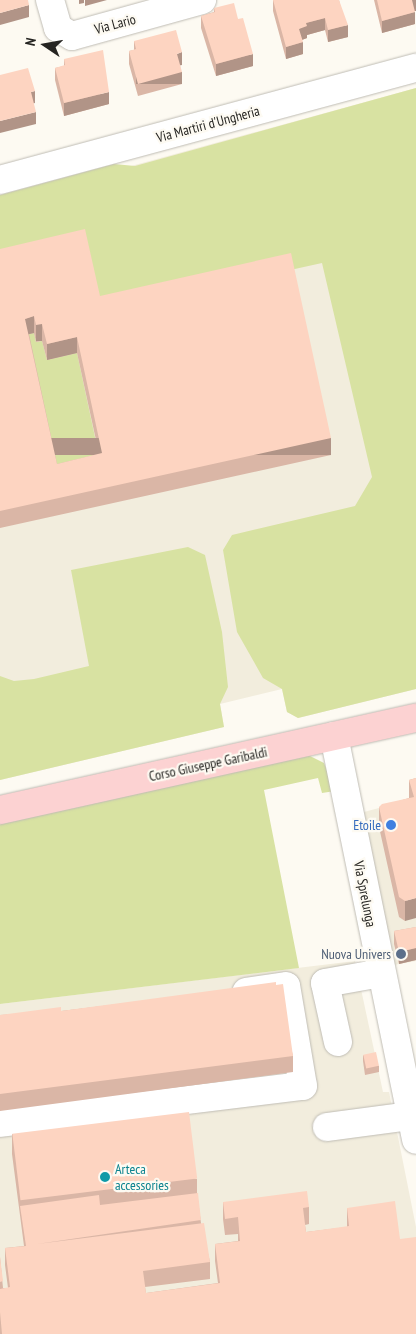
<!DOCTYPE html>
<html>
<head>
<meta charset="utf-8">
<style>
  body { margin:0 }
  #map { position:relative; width:416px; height:1334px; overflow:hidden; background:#fdfaf2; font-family:"PT Sans Narrow",sans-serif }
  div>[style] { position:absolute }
  .built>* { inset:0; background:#f2eddd }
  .green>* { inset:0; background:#d8e2a2 }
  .roads { filter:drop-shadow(0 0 1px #bfbcb4) drop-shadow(0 0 1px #bfbcb4) }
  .minor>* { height:28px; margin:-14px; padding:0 14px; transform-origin:14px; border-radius:14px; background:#fff }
  .major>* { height:28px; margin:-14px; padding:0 14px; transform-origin:14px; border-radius:14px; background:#fcd2d2 }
  .wall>* { inset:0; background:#dab6a6 }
  .shaded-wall>* { inset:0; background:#b19487; transform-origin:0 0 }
  .building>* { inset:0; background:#fdd4c1; transform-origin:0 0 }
  .dots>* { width:14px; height:14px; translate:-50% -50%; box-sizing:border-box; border:2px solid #fdfaf2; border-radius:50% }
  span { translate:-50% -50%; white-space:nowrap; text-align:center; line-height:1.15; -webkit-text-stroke:4.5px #fdfaf2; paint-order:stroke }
  .street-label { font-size:14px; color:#252421 }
  .shop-label { font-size:14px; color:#366cbe }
  .right { translate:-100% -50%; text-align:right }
  .service-label { font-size:14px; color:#4e5e75 }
  .culture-label { font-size:14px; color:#0d838f }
  .left { translate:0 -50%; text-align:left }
  .north { position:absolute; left:20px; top:20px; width:50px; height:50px; -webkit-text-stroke:4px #fdfaf2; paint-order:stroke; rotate:282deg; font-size:14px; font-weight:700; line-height:20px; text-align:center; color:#252421 }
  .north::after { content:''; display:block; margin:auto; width:18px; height:22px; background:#252421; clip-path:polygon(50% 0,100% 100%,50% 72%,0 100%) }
</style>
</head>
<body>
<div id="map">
  <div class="built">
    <i style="clip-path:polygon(416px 88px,416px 689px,298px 718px,287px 712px,282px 689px,220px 704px,224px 727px,0 780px,0 202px)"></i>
    <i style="clip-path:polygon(416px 798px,416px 961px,394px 965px,364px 812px)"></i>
    <i style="clip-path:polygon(355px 961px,383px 1092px,389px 1092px,416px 1227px,416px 1334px,0 1334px,0 1004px)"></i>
  </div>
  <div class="green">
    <i style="clip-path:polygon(416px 88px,416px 689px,298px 718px,287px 712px,282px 689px,263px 678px,237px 632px,223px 550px,232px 535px,355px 506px,372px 477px,322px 263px,100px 312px,0 265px,0 195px,114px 164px,135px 166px)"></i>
    <i style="clip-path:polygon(34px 333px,36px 342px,42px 341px,47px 360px,77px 353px,102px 470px,57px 481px,25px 335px)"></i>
    <i style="clip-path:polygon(188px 547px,205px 555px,222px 632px,228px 687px,220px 704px,224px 727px,0 780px,0 676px,14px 681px,34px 679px,89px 666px,71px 570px)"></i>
    <i style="clip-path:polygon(308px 755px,324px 763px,335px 791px,322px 793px,318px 778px,264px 790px,299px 968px,0 1004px,0 824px)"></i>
  </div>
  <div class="roads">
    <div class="minor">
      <i style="left:50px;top:0;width:29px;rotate:74deg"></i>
      <i style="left:58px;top:28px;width:16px;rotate:30deg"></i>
      <i style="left:72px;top:36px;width:135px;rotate:-15.5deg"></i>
      <i style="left:0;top:180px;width:431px;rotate:-15.1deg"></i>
      <i style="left:334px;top:736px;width:412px;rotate:78.5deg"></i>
      <i style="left:338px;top:1042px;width:60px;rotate:-102.4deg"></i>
      <i style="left:325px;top:983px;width:57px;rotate:-10.1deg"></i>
      <i style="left:0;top:1123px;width:305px;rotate:-7deg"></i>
      <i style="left:303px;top:1086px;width:101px;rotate:-99.6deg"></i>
      <i style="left:286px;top:986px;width:40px;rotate:171.5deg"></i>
      <i style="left:327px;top:1127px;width:84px;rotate:-7.5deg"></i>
    </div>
    <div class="major">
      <i style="left:0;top:810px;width:426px;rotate:-12.5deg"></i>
    </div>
  </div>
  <div class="wall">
    <i style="clip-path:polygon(273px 0,339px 0,348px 37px,328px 42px,325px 30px,307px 35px,307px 38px,302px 40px,303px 54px,286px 59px,273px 11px)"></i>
    <i style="clip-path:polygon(374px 0,416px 0,416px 10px,414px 10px,415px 24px,382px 33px)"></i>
    <i style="clip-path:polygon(214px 8px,238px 19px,253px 66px,216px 76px,201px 28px,201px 16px,214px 12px)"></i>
    <i style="clip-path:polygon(134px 41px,182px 65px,180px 65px,182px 84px,138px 96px,129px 64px,129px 51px,134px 50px)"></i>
    <i style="clip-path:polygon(64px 59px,109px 104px,64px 116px,55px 80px,55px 68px,64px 66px)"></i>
    <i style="clip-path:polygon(evenodd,0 249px,100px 296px,331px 455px,0 528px,0 249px,34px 333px,36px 342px,42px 341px,47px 360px,77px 353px,99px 454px,57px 464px,29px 334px,34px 333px)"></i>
    <i style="clip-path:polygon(416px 778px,405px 921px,399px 917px,379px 827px,379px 807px,409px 798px,409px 780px)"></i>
    <i style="clip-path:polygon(416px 927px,416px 960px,399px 964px,394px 944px,394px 931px)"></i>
    <i style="clip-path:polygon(276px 985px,293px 1056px,293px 1072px,0 1111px,0 1015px,61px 1011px)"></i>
    <i style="clip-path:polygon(363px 1055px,379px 1066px,379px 1072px,365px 1075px,363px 1061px)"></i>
    <i style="clip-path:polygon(12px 1134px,197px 1179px,197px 1193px,201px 1223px,210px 1262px,210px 1279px,145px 1287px,146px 1293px,218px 1283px,215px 1261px,215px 1244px,238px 1241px,238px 1234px,225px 1235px,223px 1219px,223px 1202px,309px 1207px,309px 1224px,305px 1225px,306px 1232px,347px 1227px,347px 1208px,400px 1239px,416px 1334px,0 1334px,0 1257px,3px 1288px,8px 1288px,5px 1265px,5px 1248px,24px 1246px,12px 1154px)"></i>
  </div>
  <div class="shaded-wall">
    <i style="clip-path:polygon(79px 0,84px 0,84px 3px,79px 4px)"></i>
    <i style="clip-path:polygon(85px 0,107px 0,85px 6px)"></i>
    <i style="left:411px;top:0;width:5px;height:11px"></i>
    <i style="clip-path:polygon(29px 5px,29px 17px,0 25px,0 13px)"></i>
    <i style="clip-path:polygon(415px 12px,415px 24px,382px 33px,382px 21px)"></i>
    <i style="clip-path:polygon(325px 18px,325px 30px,307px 35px,307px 38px,299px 41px,299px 29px,306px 23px)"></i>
    <i style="clip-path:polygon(348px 25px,348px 37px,328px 42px,328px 30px)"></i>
    <i style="clip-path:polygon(303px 42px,303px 54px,286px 59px,286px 47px)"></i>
    <i style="clip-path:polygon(182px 52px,182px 65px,177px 66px,177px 54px)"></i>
    <i style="clip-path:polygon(253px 54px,253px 66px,216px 76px,216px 64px)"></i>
    <i style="left:182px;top:72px;width:12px;height:46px;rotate:90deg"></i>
    <i style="clip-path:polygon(35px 91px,35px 103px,31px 104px,31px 92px)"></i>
    <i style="clip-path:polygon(109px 92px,109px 104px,64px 116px,64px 103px)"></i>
    <i style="clip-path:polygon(36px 112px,36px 124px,0 133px,0 121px)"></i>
    <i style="clip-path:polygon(34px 316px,34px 333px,25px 335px,25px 319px)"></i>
    <i style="left:42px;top:324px;width:17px;height:6px;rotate:90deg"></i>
    <i style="clip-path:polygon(77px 337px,77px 353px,47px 360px,47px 344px)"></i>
    <i style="left:331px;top:438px;width:17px;height:339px;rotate:90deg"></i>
    <i style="clip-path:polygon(416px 898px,416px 918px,405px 921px,405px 901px)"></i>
    <i style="clip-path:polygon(416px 948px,416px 960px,399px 964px,399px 952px)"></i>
  </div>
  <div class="building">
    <i style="clip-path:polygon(0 0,28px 0,29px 5px,0 13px)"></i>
    <i style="clip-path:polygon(273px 0,339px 0,348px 25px,328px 30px,325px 18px,306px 23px,307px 26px,299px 29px,303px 42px,286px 47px)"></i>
    <i style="clip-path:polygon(377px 0,412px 0,415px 12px,382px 21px)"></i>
    <i style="clip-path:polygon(234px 3px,238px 19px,243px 18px,253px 54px,216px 64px,201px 16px,215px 12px,214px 8px)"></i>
    <i style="clip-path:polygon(176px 30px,182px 52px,177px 54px,182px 72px,138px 84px,129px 51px,136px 49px,134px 41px)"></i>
    <i style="clip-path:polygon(103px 50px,109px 92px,64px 103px,55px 68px,65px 65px,64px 59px)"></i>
    <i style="clip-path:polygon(28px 68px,35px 91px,31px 92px,36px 112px,0 121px,0 75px)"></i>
    <i style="clip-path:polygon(evenodd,85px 229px,100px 296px,291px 253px,331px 438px,0 511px,0 249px,85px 229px,34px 316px,36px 325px,42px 324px,47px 344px,77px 337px,102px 453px,57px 464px,25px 319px,34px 316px)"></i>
    <i style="clip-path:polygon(416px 778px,416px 898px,405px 901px,399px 897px,379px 807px,382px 804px,414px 797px,409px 780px)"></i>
    <i style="clip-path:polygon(416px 927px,416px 948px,399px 952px,394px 931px)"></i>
    <i style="clip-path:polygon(276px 982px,276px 985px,283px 984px,293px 1056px,0 1094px,0 1015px,61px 1007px,61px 1011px)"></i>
    <i style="left:376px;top:1052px;width:14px;height:13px;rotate:78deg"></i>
    <i style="left:189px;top:1112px;width:67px;height:178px;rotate:83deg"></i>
    <i style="clip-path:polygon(307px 1191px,309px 1207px,303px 1208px,306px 1232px,349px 1226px,347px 1208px,395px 1201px,400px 1239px,416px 1237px,416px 1334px,2px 1334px,0 1312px,0 1289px,10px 1287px,5px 1248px,26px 1246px,20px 1206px,99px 1195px,100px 1205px,198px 1193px,201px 1220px,37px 1244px,204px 1223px,210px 1262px,143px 1271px,146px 1293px,220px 1283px,215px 1244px,240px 1241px,238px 1217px,225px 1219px,223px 1202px)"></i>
    <i style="clip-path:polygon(0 1257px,3px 1281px,0 1282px)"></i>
  </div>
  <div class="dots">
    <i style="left:391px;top:825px;background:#3f7fe0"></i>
    <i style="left:401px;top:954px;background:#5c6f8a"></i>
    <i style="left:105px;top:1177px;background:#0f9aa8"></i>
  </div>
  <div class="street-label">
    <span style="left:115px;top:24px;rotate:-15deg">Via Lario</span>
    <span style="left:208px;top:124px;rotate:-15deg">Via Martiri d'Ungheria</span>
    <span style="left:208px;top:764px;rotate:-12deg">Corso Giuseppe Garibaldi</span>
    <span style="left:365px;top:894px;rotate:79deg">Via Sprelunga</span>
  </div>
  <div class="shop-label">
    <span class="right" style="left:381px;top:825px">Etoile</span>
  </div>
  <div class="service-label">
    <span class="right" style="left:391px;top:954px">Nuova Univers</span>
  </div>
  <div class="culture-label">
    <span class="left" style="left:115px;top:1177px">Arteca<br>accessories</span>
  </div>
  <div class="north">N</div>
</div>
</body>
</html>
